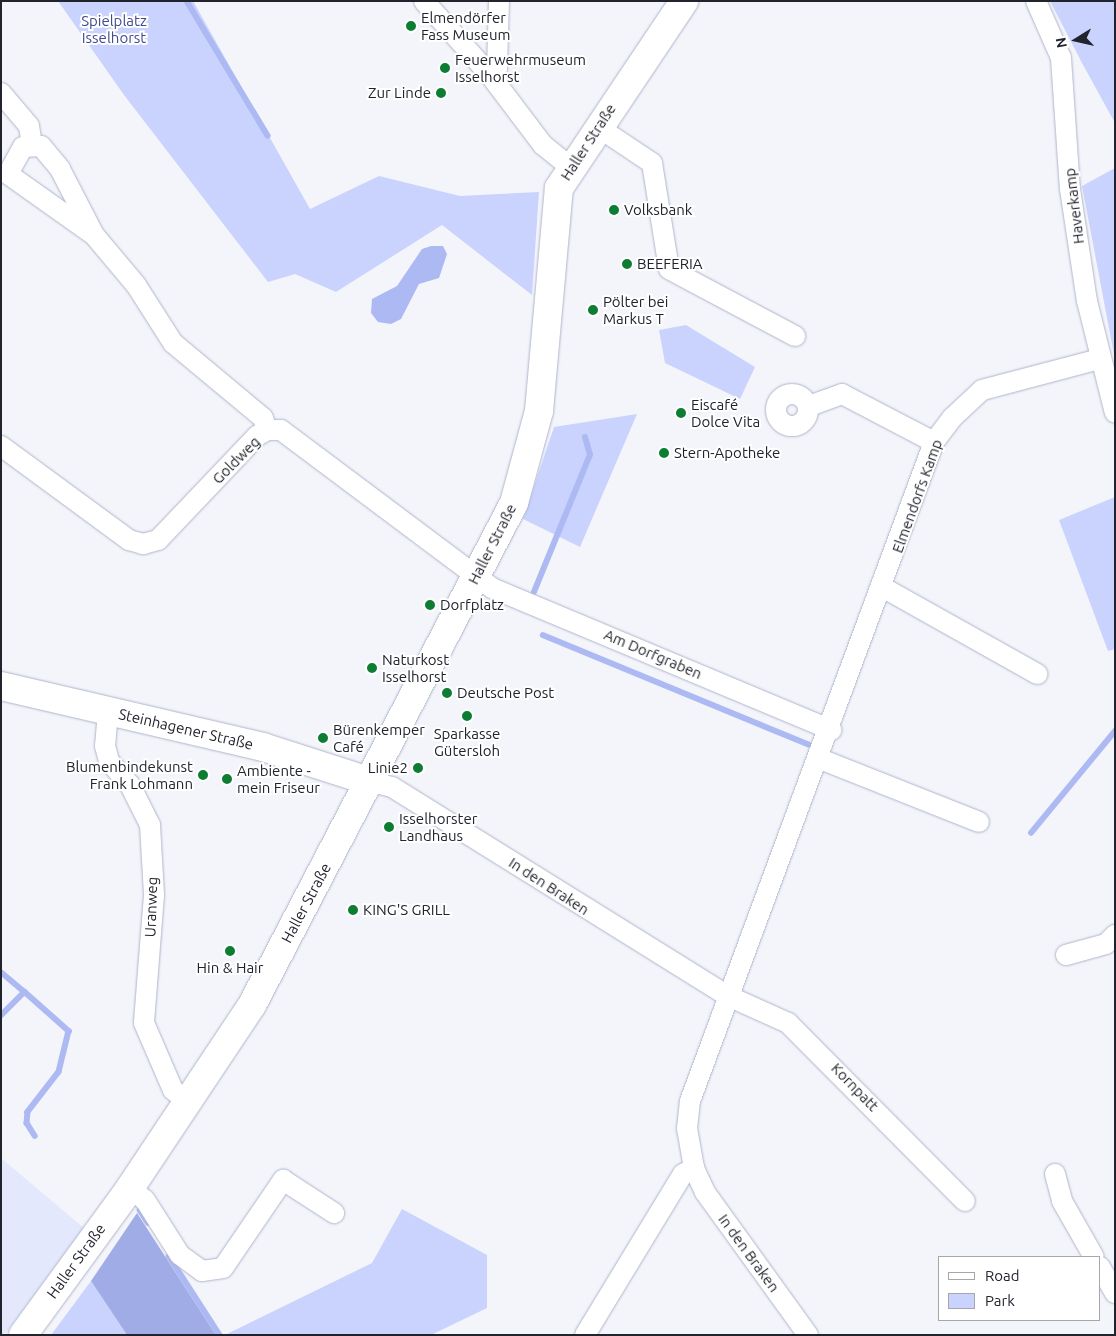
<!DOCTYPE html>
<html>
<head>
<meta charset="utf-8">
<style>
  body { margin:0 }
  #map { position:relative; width:1116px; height:1336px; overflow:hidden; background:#f4f5fa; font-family:Ubuntu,sans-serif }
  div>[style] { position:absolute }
  .built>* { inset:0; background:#e4e8fc }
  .green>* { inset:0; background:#cad3fd }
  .forest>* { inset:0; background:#a0ace5 }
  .water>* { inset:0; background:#adb9f3 }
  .stream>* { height:5.5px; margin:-2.75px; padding:0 2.75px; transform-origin:2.75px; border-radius:2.75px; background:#adb9f3 }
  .roads { filter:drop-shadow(0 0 1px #aeb4cc) drop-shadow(0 0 1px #aeb4cc) }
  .street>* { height:20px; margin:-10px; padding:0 10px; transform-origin:10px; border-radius:10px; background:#fff }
  .street>.ring { margin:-10px; padding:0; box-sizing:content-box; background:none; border:20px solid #fff; border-radius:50% }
  .secondary>* { height:28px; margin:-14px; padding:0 14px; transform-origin:14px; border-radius:14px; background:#fff }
  .dots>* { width:14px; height:14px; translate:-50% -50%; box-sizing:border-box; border:2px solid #fff; border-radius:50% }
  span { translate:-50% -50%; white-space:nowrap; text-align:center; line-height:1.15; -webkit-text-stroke:4px #fff; paint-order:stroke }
  .poi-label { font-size:15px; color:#22242d }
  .left { translate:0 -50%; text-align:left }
  .right { translate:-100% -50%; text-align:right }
  .park-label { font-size:15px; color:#424b90 }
  .street-label { font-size:15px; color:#22242d }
  .frame { position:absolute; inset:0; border:2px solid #22242d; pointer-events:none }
  .legend { position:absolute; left:938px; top:1256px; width:162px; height:65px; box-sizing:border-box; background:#fff; border:1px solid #a7a7ab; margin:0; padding:6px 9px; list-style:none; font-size:15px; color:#22242d }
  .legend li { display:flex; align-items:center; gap:10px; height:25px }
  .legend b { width:25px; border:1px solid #a7a7ab }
  .north { position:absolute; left:1051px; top:15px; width:50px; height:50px; -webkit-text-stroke:4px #fff; paint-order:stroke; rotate:260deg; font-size:14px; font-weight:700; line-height:20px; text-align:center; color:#22242d }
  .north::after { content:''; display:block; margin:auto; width:18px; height:22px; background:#22242d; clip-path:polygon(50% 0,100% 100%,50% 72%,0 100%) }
</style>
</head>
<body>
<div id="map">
  <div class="built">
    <i style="clip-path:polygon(1px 1158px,84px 1228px,4px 1335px,1px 1335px)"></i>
  </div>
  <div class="green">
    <i style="clip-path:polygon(58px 1px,193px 1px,310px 209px,379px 176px,460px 196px,539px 192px,532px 295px,442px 225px,336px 292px,295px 274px,268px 282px,124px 95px)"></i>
    <i style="clip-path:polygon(1050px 1px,1115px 1px,1115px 123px,1082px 63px)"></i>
    <i style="clip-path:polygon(1115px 168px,1115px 360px,1082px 186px)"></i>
    <i style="clip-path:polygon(686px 325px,755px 367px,740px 399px,665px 363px,659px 330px)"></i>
    <i style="clip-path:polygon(637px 414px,580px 547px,523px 519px,554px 427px)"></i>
    <i style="clip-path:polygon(1115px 497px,1115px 649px,1108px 651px,1059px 520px)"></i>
    <i style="clip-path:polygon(402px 1209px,487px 1255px,487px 1308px,431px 1335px,225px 1335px,372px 1263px)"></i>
    <i style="clip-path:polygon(91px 1281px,127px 1335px,51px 1335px)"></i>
  </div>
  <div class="forest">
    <i style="clip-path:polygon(137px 1213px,216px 1335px,127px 1335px,91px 1281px)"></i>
  </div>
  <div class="water">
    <i style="clip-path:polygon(431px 246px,443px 246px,447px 254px,439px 278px,419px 284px,401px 319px,391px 324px,378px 322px,371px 313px,372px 299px,397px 286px,422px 249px)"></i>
  </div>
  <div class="stream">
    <i style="left:187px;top:1px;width:157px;rotate:59deg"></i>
    <i style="left:534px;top:592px;width:148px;rotate:-67.8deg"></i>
    <i style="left:590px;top:455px;width:18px;rotate:-106deg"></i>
    <i style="left:543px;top:635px;width:287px;rotate:22.4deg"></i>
    <i style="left:1031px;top:833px;width:132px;rotate:-50.5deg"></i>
    <i style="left:1px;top:972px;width:31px;rotate:40deg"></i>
    <i style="left:25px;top:992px;width:34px;rotate:135deg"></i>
    <i style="left:25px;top:992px;width:59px;rotate:41.6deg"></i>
    <i style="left:69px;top:1031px;width:42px;rotate:103.7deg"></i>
    <i style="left:59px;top:1072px;width:51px;rotate:127.8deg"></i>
    <i style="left:28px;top:1112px;width:11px;rotate:95deg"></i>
    <i style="left:27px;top:1123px;width:15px;rotate:58deg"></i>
    <i style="left:140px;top:1210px;width:15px;rotate:58deg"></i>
    <i style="left:169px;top:1256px;width:94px;rotate:57.2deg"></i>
  </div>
  <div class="roads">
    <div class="street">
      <i style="left:424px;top:1px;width:99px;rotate:48.3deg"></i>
      <i style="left:490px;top:75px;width:88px;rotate:52.9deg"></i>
      <i style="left:543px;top:145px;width:35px;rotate:39deg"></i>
      <i style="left:1036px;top:1px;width:62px;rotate:66.3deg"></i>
      <i style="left:1061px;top:58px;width:131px;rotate:86.1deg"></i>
      <i style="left:1070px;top:189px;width:113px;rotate:81.4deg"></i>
      <i style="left:1087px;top:301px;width:115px;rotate:76deg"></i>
      <i style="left:490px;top:75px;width:10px;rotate:-45deg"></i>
      <i style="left:497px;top:68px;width:67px;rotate:-88.3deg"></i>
      <i style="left:1px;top:93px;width:43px;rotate:49.7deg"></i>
      <i style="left:29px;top:126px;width:18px;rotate:81deg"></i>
      <i style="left:598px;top:127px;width:65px;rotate:33.7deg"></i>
      <i style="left:652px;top:163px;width:107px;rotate:80.9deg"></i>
      <i style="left:669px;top:269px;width:143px;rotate:28deg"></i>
      <i style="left:94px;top:235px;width:105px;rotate:-144.7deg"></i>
      <i style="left:8px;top:174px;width:31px;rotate:-61deg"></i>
      <i style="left:23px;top:147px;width:18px;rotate:-3deg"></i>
      <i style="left:41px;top:146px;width:30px;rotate:50deg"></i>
      <i style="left:60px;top:169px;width:74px;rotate:62.7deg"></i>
      <i style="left:94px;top:235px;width:65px;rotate:50deg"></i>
      <i style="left:136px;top:285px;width:69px;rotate:57.5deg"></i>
      <i style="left:173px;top:343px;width:117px;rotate:39.8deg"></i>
      <i style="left:263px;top:418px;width:13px;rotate:72deg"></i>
      <i class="ring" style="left:776px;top:394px;width:12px;height:12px"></i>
      <i style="left:809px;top:406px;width:35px;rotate:-20deg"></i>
      <i style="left:842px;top:394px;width:104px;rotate:27.6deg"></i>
      <i style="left:1px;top:446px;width:159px;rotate:36.3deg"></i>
      <i style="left:129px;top:540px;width:15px;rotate:16deg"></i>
      <i style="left:143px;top:544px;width:16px;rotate:-15deg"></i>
      <i style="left:158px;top:540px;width:144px;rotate:-46.4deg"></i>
      <i style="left:257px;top:436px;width:12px;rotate:-31deg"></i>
      <i style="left:267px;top:430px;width:14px"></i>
      <i style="left:281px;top:430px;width:264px;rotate:36.8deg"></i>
      <i style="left:492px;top:588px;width:368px;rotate:22.7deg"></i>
      <i style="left:884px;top:588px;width:176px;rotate:29.3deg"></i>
      <i style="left:108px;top:712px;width:34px;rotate:95deg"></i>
      <i style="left:105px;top:746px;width:16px;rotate:75deg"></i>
      <i style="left:109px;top:761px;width:32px;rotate:49deg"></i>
      <i style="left:130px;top:785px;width:45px;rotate:63.4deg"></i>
      <i style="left:150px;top:825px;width:70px;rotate:86.7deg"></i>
      <i style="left:154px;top:895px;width:128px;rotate:94.5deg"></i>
      <i style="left:144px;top:1023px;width:73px;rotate:66.6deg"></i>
      <i style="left:173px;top:1090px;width:19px;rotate:39deg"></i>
      <i style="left:820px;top:759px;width:171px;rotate:21.6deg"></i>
      <i style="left:369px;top:781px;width:24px;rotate:15deg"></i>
      <i style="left:392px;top:787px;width:396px;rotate:31.9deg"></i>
      <i style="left:728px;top:996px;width:66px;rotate:24.2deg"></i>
      <i style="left:788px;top:1023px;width:251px;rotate:45.2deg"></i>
      <i style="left:1066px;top:955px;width:41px;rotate:-15.4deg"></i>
      <i style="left:1106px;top:944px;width:13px;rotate:-45deg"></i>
      <i style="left:1055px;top:1174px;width:28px;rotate:75deg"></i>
      <i style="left:1062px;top:1201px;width:64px;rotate:60.3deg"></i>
      <i style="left:130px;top:1188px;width:19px;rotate:39deg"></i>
      <i style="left:145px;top:1200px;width:65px;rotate:57.5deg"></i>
      <i style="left:180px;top:1255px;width:27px;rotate:36deg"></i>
      <i style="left:202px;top:1271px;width:21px;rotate:-8deg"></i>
      <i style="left:223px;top:1268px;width:107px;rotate:-55.7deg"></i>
      <i style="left:283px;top:1180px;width:61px;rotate:32.9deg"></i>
      <i style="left:1100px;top:1267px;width:30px;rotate:60deg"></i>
      <i style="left:585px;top:1335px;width:188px;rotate:-58.7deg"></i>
      <i style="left:683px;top:1174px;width:13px;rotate:-29deg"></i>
      <i style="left:808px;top:1335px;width:176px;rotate:-125.8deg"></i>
      <i style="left:705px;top:1192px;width:26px;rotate:-115deg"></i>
      <i style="left:694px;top:1168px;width:40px;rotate:-100deg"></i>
      <i style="left:687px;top:1129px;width:28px;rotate:-84deg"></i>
      <i style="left:690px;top:1101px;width:703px;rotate:-69.68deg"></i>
      <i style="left:934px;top:442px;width:30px;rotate:-53deg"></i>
      <i style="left:952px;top:418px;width:41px;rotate:-43deg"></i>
      <i style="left:982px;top:390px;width:121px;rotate:-14.8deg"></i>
    </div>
    <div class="secondary">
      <i style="left:1px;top:686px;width:269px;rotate:13.1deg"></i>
      <i style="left:263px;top:747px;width:111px;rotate:17.8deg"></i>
      <i style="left:23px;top:1335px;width:182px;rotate:-53.9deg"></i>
      <i style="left:130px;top:1188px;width:220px;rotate:-56.3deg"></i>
      <i style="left:252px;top:1005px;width:566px;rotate:-62.44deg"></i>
      <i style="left:514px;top:503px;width:95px;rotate:-74.8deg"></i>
      <i style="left:539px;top:411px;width:224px;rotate:-84.9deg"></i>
      <i style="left:559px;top:188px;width:225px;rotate:-56.2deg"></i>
    </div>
  </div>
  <div class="dots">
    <i style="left:411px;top:26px;background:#0c7d33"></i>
    <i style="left:445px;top:68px;background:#0c7d33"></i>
    <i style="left:441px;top:93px;background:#0c7d33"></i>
    <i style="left:614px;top:210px;background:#0c7d33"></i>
    <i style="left:627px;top:264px;background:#0c7d33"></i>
    <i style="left:593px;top:310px;background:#0c7d33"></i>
    <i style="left:681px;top:413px;background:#0c7d33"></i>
    <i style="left:664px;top:453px;background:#0c7d33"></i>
    <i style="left:430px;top:605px;background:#0c7d33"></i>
    <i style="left:372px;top:668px;background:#0c7d33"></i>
    <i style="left:447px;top:693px;background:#0c7d33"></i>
    <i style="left:467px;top:716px;background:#0c7d33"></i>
    <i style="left:323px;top:738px;background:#0c7d33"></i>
    <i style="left:418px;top:768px;background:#0c7d33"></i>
    <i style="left:203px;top:775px;background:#0c7d33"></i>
    <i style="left:227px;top:779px;background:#0c7d33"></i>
    <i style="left:389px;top:827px;background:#0c7d33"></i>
    <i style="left:353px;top:910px;background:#0c7d33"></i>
    <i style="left:230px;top:951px;background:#0c7d33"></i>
  </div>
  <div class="poi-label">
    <span class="left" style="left:421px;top:26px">Elmendörfer<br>Fass Museum</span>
    <span class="left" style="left:455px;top:68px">Feuerwehrmuseum<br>Isselhorst</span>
    <span class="right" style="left:431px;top:93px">Zur Linde</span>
    <span class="left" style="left:624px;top:210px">Volksbank</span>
    <span class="left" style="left:637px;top:264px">BEEFERIA</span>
    <span class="left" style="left:603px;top:310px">Pölter bei<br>Markus T</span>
    <span class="left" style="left:691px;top:413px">Eiscafé<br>Dolce Vita</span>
    <span class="left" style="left:674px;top:453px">Stern-Apotheke</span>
    <span class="left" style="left:440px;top:605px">Dorfplatz</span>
    <span class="left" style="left:382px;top:668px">Naturkost<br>Isselhorst</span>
    <span class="left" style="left:457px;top:693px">Deutsche Post</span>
    <span class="left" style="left:333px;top:738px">Bürenkemper<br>Café</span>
    <span style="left:467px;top:742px">Sparkasse<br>Gütersloh</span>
    <span class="right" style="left:193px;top:775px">Blumenbindekunst<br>Frank Lohmann</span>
    <span class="right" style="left:408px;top:768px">Linie2</span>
    <span class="left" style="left:237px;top:779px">Ambiente -<br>mein Friseur</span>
    <span class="left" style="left:399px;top:827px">Isselhorster<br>Landhaus</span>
    <span class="left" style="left:363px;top:910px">KING'S GRILL</span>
    <span style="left:230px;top:968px">Hin &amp; Hair</span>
  </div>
  <div class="park-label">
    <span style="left:114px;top:29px">Spielplatz<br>Isselhorst</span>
  </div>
  <div class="street-label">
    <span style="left:588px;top:142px;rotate:-57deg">Haller Straße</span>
    <span style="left:1074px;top:206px;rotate:-97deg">Haverkamp</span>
    <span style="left:236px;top:460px;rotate:-45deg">Goldweg</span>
    <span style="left:917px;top:496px;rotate:-70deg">Elmendorfs Kamp</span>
    <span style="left:492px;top:544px;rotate:-63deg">Haller Straße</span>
    <span style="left:653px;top:654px;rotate:23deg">Am Dorfgraben</span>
    <span style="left:186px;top:729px;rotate:13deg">Steinhagener Straße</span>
    <span style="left:549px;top:886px;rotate:33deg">In den Braken</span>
    <span style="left:306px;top:903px;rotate:-62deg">Haller Straße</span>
    <span style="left:151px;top:907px;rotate:-88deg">Uranweg</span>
    <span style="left:855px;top:1087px;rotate:46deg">Kornpatt</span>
    <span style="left:749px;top:1253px;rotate:54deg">In den Braken</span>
    <span style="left:76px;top:1261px;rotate:-54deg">Haller Straße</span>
  </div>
  <div class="frame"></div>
  <ul class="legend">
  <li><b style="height:6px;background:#fff"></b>Road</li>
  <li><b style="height:14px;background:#cad3fd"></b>Park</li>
  </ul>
  <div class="north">N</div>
</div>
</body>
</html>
